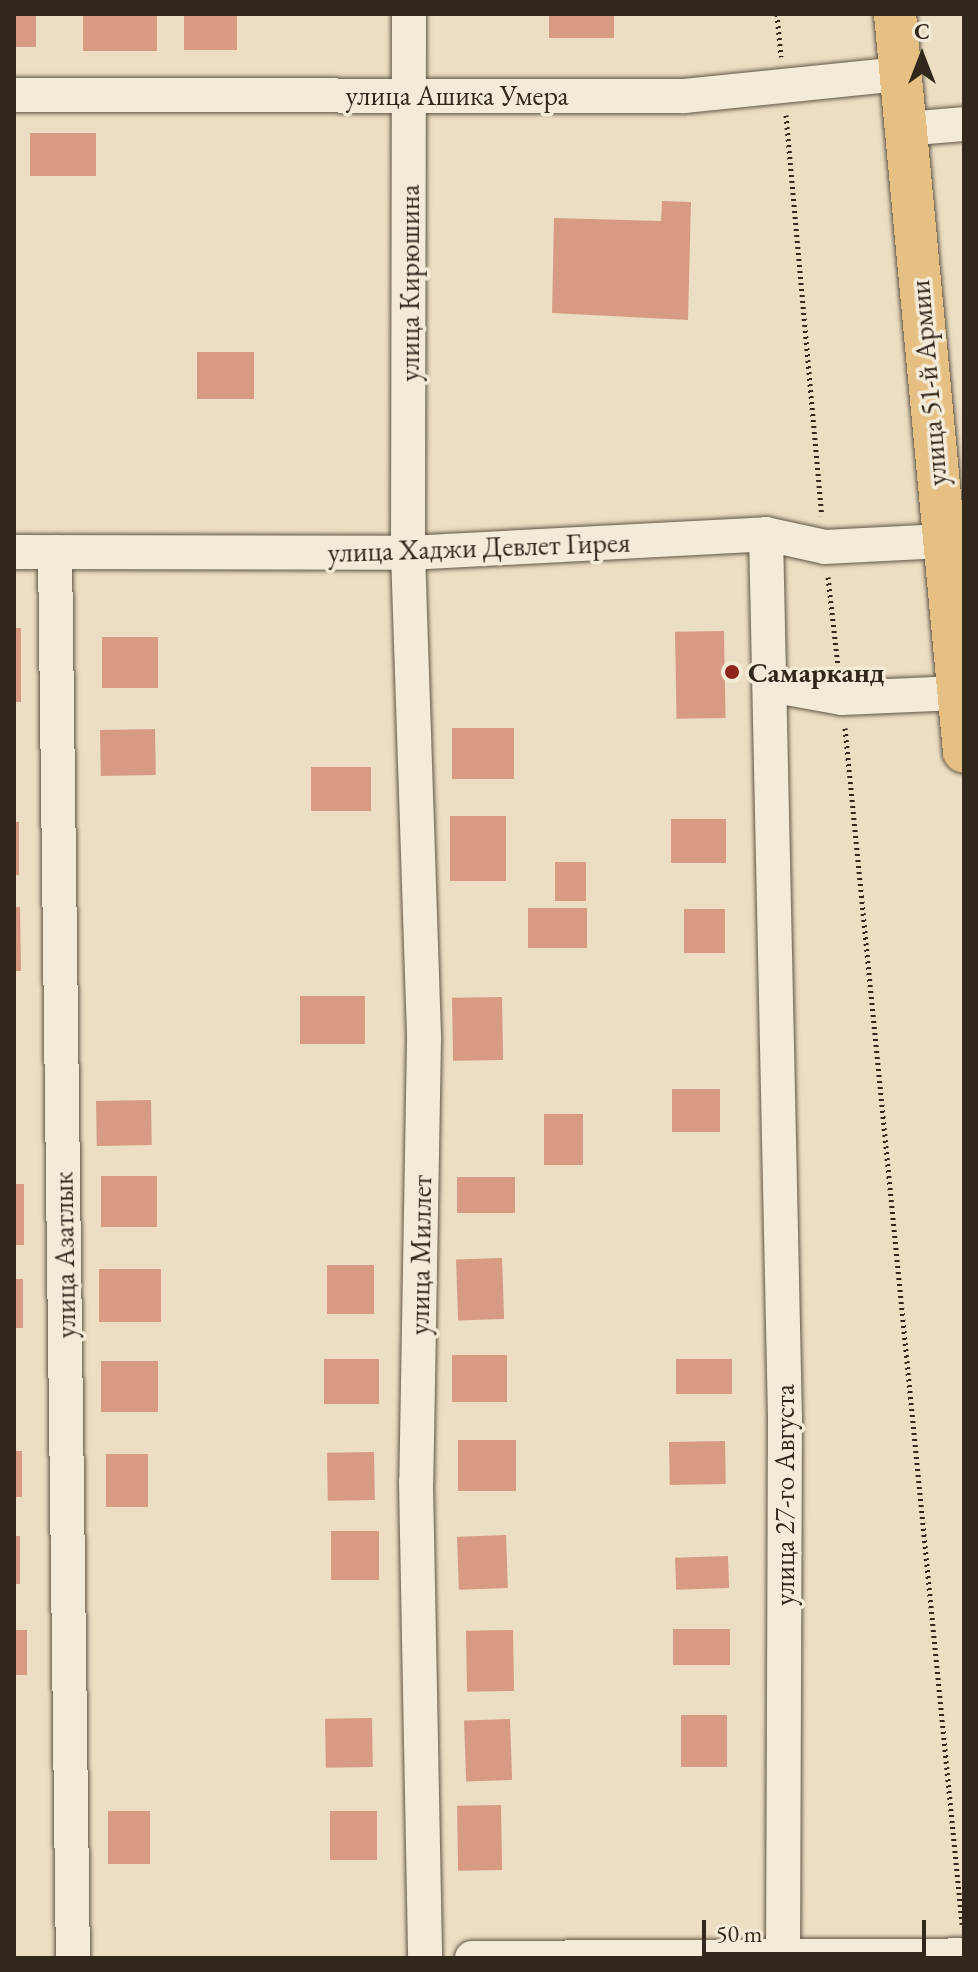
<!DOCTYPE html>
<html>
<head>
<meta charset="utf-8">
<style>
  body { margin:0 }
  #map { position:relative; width:978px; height:1972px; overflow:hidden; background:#ecdec3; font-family:"EB Garamond",serif }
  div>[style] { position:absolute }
  .building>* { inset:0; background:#d79b83; transform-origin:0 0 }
  .path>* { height:5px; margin-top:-2.5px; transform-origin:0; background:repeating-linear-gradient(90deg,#32271b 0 2px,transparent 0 6px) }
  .roads { filter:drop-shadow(0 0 2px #605545) drop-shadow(0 0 2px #605545) }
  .minor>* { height:34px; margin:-17px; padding:0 17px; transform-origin:17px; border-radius:17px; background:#f3ead8 }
  .major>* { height:42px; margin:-21px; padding:0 21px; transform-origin:21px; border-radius:21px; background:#e6bf82 }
  .dots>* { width:22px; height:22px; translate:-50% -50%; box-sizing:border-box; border:4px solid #f3ead8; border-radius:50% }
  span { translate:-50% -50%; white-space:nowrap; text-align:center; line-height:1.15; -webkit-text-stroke:7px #f3ead8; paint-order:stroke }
  .street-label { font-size:28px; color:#32271b }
  .poi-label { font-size:28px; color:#32271b; font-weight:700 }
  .left { translate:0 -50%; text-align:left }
  .frame { position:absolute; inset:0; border:16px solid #32271b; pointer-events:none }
  .north { position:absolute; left:882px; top:16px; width:80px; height:80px; -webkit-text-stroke:6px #f3ead8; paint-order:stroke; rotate:0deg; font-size:22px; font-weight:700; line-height:32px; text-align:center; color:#32271b }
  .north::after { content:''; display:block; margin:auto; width:28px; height:36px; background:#32271b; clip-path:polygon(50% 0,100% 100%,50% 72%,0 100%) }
  .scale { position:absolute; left:702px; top:1920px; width:224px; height:36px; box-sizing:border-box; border:4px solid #32271b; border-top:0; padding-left:10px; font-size:24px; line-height:28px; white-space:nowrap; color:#32271b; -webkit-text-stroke:6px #f3ead8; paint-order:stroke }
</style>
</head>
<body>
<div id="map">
  <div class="building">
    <i style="left:14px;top:14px;width:22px;height:33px"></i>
    <i style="left:83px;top:14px;width:74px;height:37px"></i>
    <i style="left:184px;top:14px;width:53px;height:36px"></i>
    <i style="left:549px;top:14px;width:65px;height:24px"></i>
    <i style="left:30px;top:133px;width:66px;height:43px"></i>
    <i style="clip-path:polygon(662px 201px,691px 202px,688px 320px,552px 313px,554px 218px,661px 221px)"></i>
    <i style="left:197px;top:352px;width:57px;height:47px"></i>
    <i style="left:14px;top:628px;width:7px;height:74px"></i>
    <i style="left:724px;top:631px;width:87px;height:49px;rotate:89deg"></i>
    <i style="left:102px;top:637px;width:56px;height:51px"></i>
    <i style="left:514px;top:728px;width:51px;height:62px;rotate:90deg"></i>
    <i style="left:155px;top:729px;width:46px;height:55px;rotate:89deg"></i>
    <i style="left:311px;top:767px;width:60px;height:44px"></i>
    <i style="left:450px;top:816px;width:56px;height:65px"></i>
    <i style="left:726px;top:819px;width:44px;height:55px;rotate:90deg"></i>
    <i style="left:14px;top:822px;width:5px;height:53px"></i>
    <i style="left:555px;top:862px;width:31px;height:39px"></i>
    <i style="clip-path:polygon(14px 907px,20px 907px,21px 971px,14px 971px)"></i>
    <i style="left:528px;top:908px;width:59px;height:40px"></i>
    <i style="left:684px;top:909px;width:41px;height:44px"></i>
    <i style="left:300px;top:996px;width:65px;height:48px"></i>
    <i style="left:502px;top:997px;width:63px;height:50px;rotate:89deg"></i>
    <i style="left:672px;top:1089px;width:48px;height:43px"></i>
    <i style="left:151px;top:1100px;width:45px;height:55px;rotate:89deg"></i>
    <i style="left:544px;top:1114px;width:39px;height:51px"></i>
    <i style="left:101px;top:1176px;width:56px;height:51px"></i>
    <i style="left:515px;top:1177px;width:36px;height:58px;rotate:90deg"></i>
    <i style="left:14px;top:1184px;width:10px;height:61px"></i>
    <i style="left:502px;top:1258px;width:61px;height:46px;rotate:88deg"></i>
    <i style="left:327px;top:1265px;width:47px;height:49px"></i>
    <i style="left:99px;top:1269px;width:62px;height:53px"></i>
    <i style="left:14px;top:1279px;width:9px;height:49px"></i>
    <i style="left:507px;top:1355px;width:47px;height:55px;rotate:90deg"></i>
    <i style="left:379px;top:1359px;width:45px;height:55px;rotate:90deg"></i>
    <i style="left:732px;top:1359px;width:35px;height:56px;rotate:90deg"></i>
    <i style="left:158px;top:1361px;width:51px;height:57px;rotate:90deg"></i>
    <i style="left:516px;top:1440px;width:51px;height:58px;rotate:90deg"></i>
    <i style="left:725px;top:1441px;width:43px;height:56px;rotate:89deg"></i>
    <i style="left:14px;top:1451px;width:8px;height:46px"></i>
    <i style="left:374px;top:1452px;width:48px;height:47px;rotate:89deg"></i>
    <i style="left:106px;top:1454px;width:42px;height:53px"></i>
    <i style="left:331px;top:1531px;width:48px;height:49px"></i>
    <i style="left:506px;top:1535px;width:53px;height:49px;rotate:88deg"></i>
    <i style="left:14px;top:1536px;width:6px;height:48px"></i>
    <i style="left:728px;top:1556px;width:32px;height:53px;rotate:88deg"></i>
    <i style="left:673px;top:1629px;width:57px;height:36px"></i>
    <i style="left:14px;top:1630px;width:13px;height:45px"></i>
    <i style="left:513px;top:1630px;width:61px;height:47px;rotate:89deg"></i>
    <i style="left:681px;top:1715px;width:46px;height:52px"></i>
    <i style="left:372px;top:1718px;width:49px;height:47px;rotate:89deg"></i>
    <i style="left:510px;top:1719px;width:61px;height:46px;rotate:88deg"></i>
    <i style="left:501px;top:1805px;width:65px;height:44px;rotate:89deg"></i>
    <i style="left:108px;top:1811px;width:42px;height:53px"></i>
    <i style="left:330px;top:1811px;width:47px;height:49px"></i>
  </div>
  <div class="path">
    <i style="left:777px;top:14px;width:43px;rotate:84.7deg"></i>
    <i style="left:786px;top:115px;width:402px;rotate:84.9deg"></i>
    <i style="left:828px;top:577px;width:90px;rotate:83.6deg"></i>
    <i style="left:845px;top:728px;width:1202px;rotate:84.41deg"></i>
  </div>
  <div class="roads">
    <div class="minor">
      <i style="left:409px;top:14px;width:539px;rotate:90.11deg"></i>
      <i style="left:408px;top:553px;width:486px;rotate:88.1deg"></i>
      <i style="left:424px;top:1039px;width:443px;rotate:91deg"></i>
      <i style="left:416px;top:1482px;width:476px;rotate:88.9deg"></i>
      <i style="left:14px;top:95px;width:670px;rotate:0.09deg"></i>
      <i style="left:684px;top:96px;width:216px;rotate:-5.8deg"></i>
      <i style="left:905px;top:129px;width:59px;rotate:-4.8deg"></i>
      <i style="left:766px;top:534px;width:882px;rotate:88.77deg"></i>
      <i style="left:785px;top:1416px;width:542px;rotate:90.21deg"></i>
      <i style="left:14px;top:552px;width:394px;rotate:0.1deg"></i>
      <i style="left:408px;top:553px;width:359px;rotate:-3deg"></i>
      <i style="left:766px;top:534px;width:60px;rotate:12.4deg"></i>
      <i style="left:825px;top:547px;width:118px;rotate:-2.9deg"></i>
      <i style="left:55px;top:552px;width:1406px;rotate:89.27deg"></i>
      <i style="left:770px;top:685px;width:73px;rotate:10.2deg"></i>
      <i style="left:842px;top:698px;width:116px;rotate:-2.5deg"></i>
      <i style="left:472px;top:1958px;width:492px;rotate:-0.3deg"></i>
    </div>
    <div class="major">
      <i style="left:895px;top:14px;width:741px;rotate:84.66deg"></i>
    </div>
  </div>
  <div class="dots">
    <i style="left:732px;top:672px;background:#8f2418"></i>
  </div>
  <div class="street-label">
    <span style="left:457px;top:95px">улица Ашика Умера</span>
    <span style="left:409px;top:283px;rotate:-90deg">улица Кирюшина</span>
    <span style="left:928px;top:383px;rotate:-95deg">улица 51-й Армии</span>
    <span style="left:479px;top:547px;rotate:-2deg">улица Хаджи Девлет Гирея</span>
    <span style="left:64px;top:1255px;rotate:-91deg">улица Азатлык</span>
    <span style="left:420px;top:1255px;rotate:-89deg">улица Миллет</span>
    <span style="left:784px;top:1495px;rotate:-90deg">улица 27-го Августа</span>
  </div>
  <div class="poi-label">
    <span class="left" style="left:748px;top:672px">Самарканд</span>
  </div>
  <div class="frame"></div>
  <div class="north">С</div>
  <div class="scale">50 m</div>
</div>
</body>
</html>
